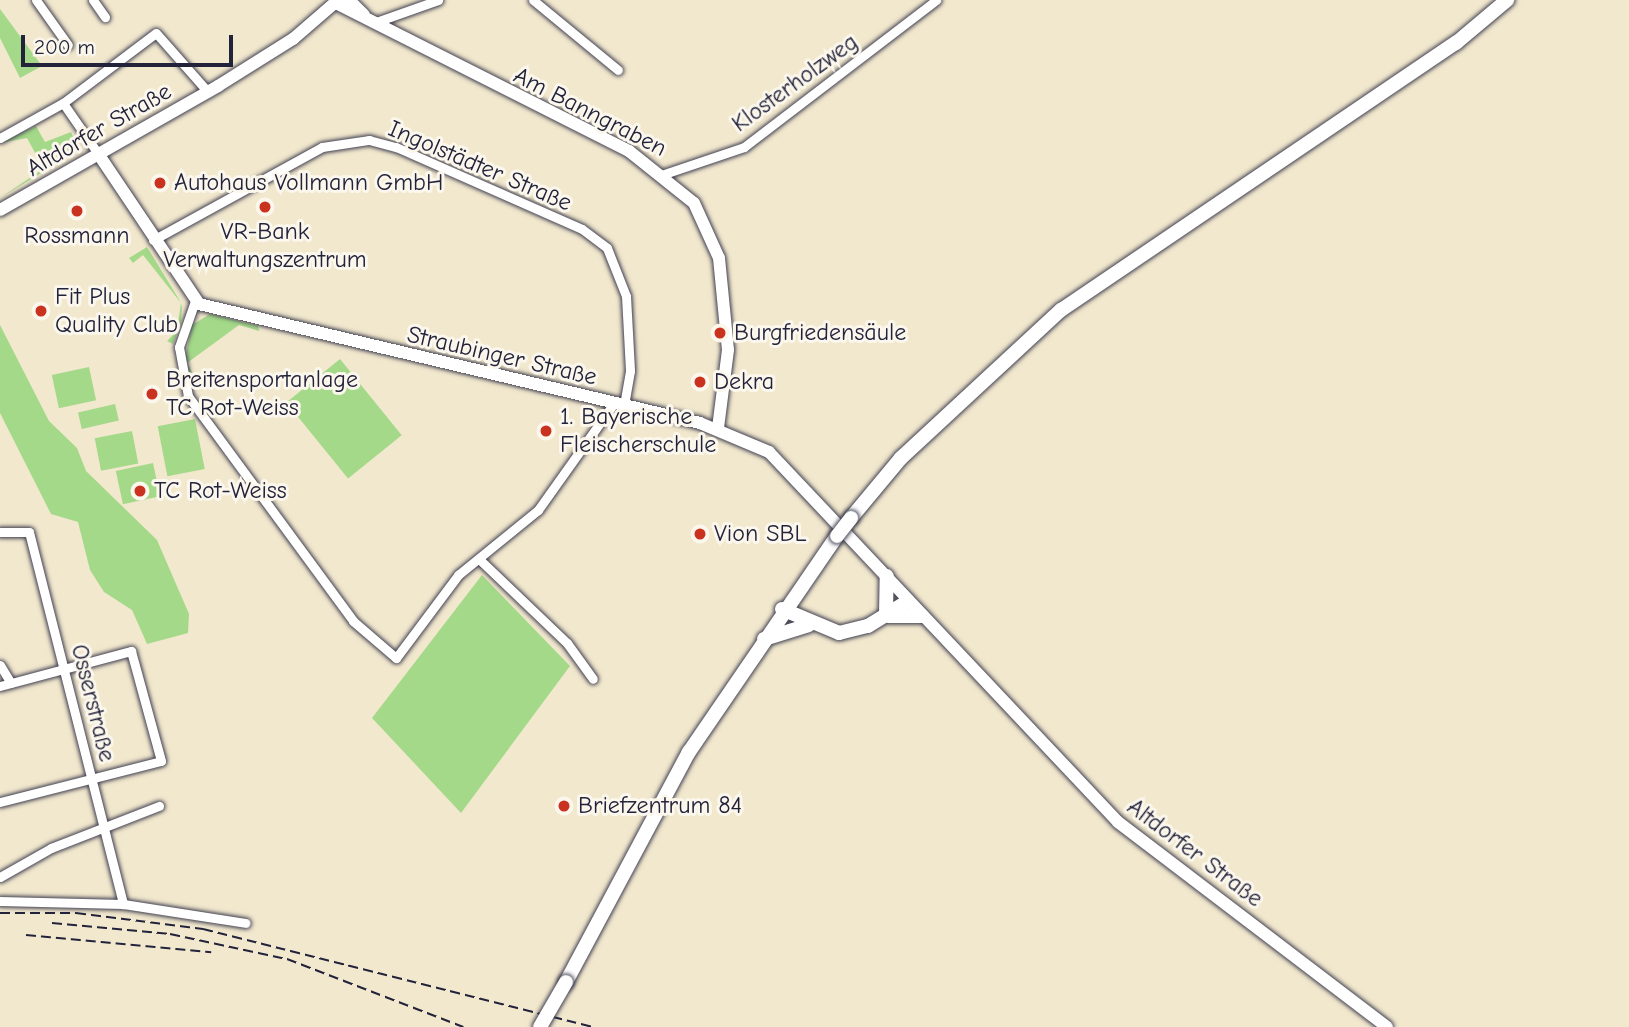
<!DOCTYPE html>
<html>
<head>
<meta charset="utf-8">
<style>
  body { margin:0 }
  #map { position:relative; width:1629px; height:1027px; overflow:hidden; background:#f2e8ce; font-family:"Comic Neue",sans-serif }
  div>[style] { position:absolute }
  .green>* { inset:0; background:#a4d989; transform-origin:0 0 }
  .roads { filter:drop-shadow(0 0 2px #414051) drop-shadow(0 0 2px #414051) }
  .street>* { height:9px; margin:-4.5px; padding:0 4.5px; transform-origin:4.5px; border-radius:4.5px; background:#fff }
  .secondary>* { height:12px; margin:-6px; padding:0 6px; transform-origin:6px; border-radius:6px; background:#fff }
  .primary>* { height:14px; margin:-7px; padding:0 7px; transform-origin:7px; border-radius:7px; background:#fff }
  .rail>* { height:2px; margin-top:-1px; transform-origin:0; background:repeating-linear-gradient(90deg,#22223b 0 10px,transparent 0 15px) }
  .bridges { filter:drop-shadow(0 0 2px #414051) drop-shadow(0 0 2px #414051) }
  .primary-bridge>* { height:14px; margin:-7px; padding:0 7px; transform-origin:7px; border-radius:7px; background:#fff }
  .dots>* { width:19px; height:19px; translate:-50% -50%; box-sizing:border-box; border:4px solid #fbf7ec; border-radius:50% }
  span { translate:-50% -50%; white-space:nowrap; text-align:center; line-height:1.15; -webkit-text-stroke:6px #fbf7ec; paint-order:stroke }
  .street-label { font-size:24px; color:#22223b }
  .poi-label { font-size:24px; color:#22223b }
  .left { translate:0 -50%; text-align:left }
  .scale { position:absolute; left:21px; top:35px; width:212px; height:32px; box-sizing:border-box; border:4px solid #22223b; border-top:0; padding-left:9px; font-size:21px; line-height:24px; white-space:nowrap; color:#22223b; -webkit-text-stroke:5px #fbf7ec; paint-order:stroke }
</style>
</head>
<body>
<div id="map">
  <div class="green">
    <i style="clip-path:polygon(0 9px,42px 66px,20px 78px,0 38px)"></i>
    <i style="clip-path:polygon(36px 126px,45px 142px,71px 132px,79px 150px,0 198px,40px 171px,41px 164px,27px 138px,0 143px)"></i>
    <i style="clip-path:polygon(147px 247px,177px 296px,181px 303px,182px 307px,181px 323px,173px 344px,167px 341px,177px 331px,181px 303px,143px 255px,133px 263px,129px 258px)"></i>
    <i style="clip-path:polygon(210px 314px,258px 326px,259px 331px,239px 325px,187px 363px,197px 382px,188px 386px,184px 364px,192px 325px)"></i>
    <i style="clip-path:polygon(0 325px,49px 421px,77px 448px,86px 471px,157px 540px,189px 614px,188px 633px,147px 644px,132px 610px,104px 592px,90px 570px,78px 522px,51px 514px,0 413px)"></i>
    <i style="left:340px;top:359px;width:98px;height:69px;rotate:51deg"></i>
    <i style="left:89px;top:367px;width:34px;height:38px;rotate:78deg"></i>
    <i style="left:115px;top:404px;width:17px;height:38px;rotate:77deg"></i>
    <i style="left:195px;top:419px;width:51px;height:38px;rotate:79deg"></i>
    <i style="left:132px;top:431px;width:33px;height:38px;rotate:79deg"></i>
    <i style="left:153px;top:463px;width:34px;height:38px;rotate:78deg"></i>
    <i style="clip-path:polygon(482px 575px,570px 666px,461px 813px,372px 718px)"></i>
  </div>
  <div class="roads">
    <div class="street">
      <i style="left:36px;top:0;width:55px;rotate:54.6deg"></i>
      <i style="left:93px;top:0;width:21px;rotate:55deg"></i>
      <i style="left:533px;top:0;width:110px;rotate:39.5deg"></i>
      <i style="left:376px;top:22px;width:66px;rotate:-19.5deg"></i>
      <i style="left:63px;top:103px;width:63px;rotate:55.3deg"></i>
      <i style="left:0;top:138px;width:72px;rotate:-29.1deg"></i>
      <i style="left:63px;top:103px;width:116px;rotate:-37deg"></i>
      <i style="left:156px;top:33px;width:79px;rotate:48.6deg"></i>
      <i style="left:664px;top:174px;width:84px;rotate:-18.6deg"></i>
      <i style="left:744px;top:147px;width:242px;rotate:-37.4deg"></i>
      <i style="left:153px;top:240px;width:193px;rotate:-28.8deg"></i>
      <i style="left:322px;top:147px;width:48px;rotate:-8.5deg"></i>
      <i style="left:369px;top:140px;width:28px;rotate:15deg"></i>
      <i style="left:396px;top:147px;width:203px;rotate:23.8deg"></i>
      <i style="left:582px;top:229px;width:31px;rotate:37deg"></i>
      <i style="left:607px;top:248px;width:52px;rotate:68.4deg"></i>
      <i style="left:626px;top:296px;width:75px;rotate:86.9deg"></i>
      <i style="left:630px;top:371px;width:35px;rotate:100deg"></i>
      <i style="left:195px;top:301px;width:49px;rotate:109.2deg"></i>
      <i style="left:179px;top:347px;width:50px;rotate:79.6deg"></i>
      <i style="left:188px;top:396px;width:279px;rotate:53.7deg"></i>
      <i style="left:353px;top:621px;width:57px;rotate:40.7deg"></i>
      <i style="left:396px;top:658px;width:104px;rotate:-53.2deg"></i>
      <i style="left:458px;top:575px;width:103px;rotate:-39.1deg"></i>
      <i style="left:538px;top:510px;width:131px;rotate:-54.6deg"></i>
      <i style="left:0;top:532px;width:29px"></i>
      <i style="left:29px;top:532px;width:384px;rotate:75.8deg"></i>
      <i style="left:479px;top:559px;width:122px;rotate:43.7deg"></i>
      <i style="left:567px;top:643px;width:44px;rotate:54.2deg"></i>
      <i style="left:0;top:665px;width:21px;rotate:59deg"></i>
      <i style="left:0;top:686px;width:136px;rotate:-15deg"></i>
      <i style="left:131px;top:651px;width:114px;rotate:74.7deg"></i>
      <i style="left:161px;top:761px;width:166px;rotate:165.7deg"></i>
      <i style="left:0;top:877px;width:59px;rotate:-29.6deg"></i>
      <i style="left:51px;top:848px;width:116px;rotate:-21.3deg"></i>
      <i style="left:0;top:901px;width:123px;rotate:1.4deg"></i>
      <i style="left:123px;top:904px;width:124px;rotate:8.8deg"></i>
    </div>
    <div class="secondary">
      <i style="left:349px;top:0;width:21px;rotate:45deg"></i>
      <i style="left:336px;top:3px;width:328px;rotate:26.8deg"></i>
      <i style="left:629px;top:151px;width:83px;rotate:38.7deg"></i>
      <i style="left:694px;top:203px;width:60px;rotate:65.6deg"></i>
      <i style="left:719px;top:258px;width:92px;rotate:84.4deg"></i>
      <i style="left:728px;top:350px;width:79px;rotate:97.3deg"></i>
      <i style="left:99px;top:155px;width:179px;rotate:56.1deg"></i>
      <i style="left:199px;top:304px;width:515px;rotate:13.36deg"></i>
      <i style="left:700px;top:423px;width:75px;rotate:22.8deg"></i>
      <i style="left:769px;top:452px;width:509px;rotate:46.67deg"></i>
      <i style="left:1118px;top:822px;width:338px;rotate:37.3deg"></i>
      <i style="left:0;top:210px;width:251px;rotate:-29.6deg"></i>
      <i style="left:218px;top:86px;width:89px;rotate:-32.1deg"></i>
      <i style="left:293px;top:39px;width:60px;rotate:-40.9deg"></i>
    </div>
    <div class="primary">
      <i style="left:851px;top:518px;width:78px;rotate:-50.2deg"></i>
      <i style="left:901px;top:458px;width:218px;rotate:-42.8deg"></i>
      <i style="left:1061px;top:310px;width:477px;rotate:-34.1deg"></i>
      <i style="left:1456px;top:43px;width:67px;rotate:-40.1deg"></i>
      <i style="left:782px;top:609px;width:62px;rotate:22.8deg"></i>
      <i style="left:839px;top:633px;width:30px;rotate:-14deg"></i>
      <i style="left:868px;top:626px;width:47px;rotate:-32deg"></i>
      <i style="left:886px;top:615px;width:39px;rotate:-89deg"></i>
      <i style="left:888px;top:616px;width:34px"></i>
      <i style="left:764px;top:639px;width:47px;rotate:-17.3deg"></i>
      <i style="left:566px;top:982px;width:261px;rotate:-61.9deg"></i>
      <i style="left:689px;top:752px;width:262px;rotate:-55.6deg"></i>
    </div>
  </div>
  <div class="rail">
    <i style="left:0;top:913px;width:76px"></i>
    <i style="left:76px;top:913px;width:128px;rotate:7.2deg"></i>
    <i style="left:203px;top:929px;width:403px;rotate:14.1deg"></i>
    <i style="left:52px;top:923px;width:119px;rotate:5.3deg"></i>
    <i style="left:170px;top:934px;width:120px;rotate:12.1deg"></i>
    <i style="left:287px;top:959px;width:189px;rotate:21.1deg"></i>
    <i style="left:26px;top:935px;width:186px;rotate:5.3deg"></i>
  </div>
  <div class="bridges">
    <div class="primary-bridge">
      <i style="left:837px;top:536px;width:23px;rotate:-52deg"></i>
      <i style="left:540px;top:1027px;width:52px;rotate:-60deg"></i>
    </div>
  </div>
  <div class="dots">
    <i style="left:160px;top:183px;background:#c8321e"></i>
    <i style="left:265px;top:207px;background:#c8321e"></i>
    <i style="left:77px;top:211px;background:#c8321e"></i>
    <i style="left:41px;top:311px;background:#c8321e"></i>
    <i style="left:720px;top:333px;background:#c8321e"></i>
    <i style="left:700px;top:382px;background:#c8321e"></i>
    <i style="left:152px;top:394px;background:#c8321e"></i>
    <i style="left:546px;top:431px;background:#c8321e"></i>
    <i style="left:140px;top:491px;background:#c8321e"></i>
    <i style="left:700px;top:534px;background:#c8321e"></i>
    <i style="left:564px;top:806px;background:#c8321e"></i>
  </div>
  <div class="street-label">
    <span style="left:795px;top:83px;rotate:-36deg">Klosterholzweg</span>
    <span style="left:590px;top:112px;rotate:27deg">Am Banngraben</span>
    <span style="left:99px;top:130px;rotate:-30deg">Altdorfer Straße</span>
    <span style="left:480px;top:166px;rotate:23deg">Ingolstädter Straße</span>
    <span style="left:502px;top:356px;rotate:13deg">Straubinger Straße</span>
    <span style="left:93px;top:703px;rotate:76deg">Osserstraße</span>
    <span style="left:1195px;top:853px;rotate:37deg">Altdorfer Straße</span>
  </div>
  <div class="poi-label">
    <span class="left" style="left:174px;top:183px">Autohaus Vollmann GmbH</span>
    <span style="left:265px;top:246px">VR-Bank<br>Verwaltungszentrum</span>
    <span style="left:77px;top:236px">Rossmann</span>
    <span class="left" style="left:55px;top:311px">Fit Plus<br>Quality Club</span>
    <span class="left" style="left:734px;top:333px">Burgfriedensäule</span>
    <span class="left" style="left:166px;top:394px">Breitensportanlage<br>TC Rot-Weiss</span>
    <span class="left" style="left:714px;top:382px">Dekra</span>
    <span class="left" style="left:560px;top:431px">1. Bayerische<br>Fleischerschule</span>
    <span class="left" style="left:154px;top:491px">TC Rot-Weiss</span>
    <span class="left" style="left:714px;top:534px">Vion SBL</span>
    <span class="left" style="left:578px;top:806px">Briefzentrum 84</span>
  </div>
  <div class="scale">200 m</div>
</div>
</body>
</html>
